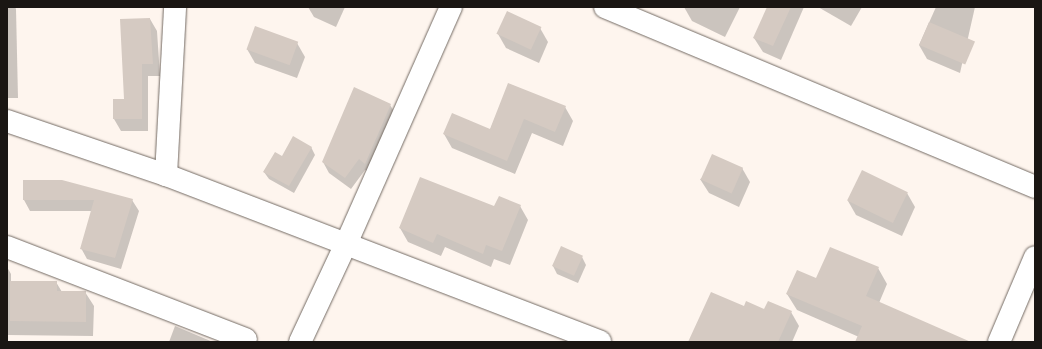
<!DOCTYPE html>
<html>
<head>
<meta charset="utf-8">
<style>
  body { margin:0 }
  #map { position:relative; width:1042px; height:349px; overflow:hidden; background:#fef5ee; font-family:Lato,sans-serif }
  div>[style] { position:absolute }
  .shadow>* { inset:0; background:#0003 }
  .building>* { inset:0; background:#d5cac2; transform-origin:0 0 }
  .roads { filter:drop-shadow(0 0 1px #736a63) drop-shadow(0 0 1px #736a63) }
  .minor>* { height:22px; margin:-11px; padding:0 11px; transform-origin:11px; border-radius:11px; background:#fff }
  .tertiary>* { height:22px; margin:-11px; padding:0 11px; transform-origin:11px; border-radius:11px; background:#fff }
  span { translate:-50% -50%; white-space:nowrap; text-align:center; line-height:1.15; -webkit-text-stroke:3.5px #fff; paint-order:stroke }
  .frame { position:absolute; inset:0; border:8px solid #1a1613; pointer-events:none }
</style>
</head>
<body>
<div id="map">
  <div class="shadow">
    <i style="clip-path:polygon(7px 7px,15px 7px,16px 9px,18px 98px,7px 98px)"></i>
    <i style="clip-path:polygon(308px 7px,345px 7px,336px 27px,314px 17px)"></i>
    <i style="clip-path:polygon(684px 7px,740px 7px,725px 37px,692px 21px)"></i>
    <i style="clip-path:polygon(768px 7px,804px 7px,781px 60px,763px 52px,754px 38px)"></i>
    <i style="clip-path:polygon(818px 7px,862px 7px,851px 26px)"></i>
    <i style="clip-path:polygon(936px 7px,975px 7px,960px 73px,927px 59px,919px 45px)"></i>
    <i style="clip-path:polygon(150px 19px,157px 31px,160px 76px,148px 76px,148px 131px,121px 131px,114px 119px,125px 100px)"></i>
    <i style="clip-path:polygon(540px 28px,548px 42px,539px 63px,506px 48px,498px 34px)"></i>
    <i style="clip-path:polygon(297px 43px,305px 57px,297px 78px,255px 63px,247px 49px)"></i>
    <i style="clip-path:polygon(509px 84px,565px 107px,573px 121px,563px 146px,532px 133px,515px 174px,452px 148px,444px 134px,490px 130px)"></i>
    <i style="clip-path:polygon(390px 105px,397px 116px,372px 174px,365px 170px,351px 189px,329px 173px,323px 162px)"></i>
    <i style="clip-path:polygon(311px 147px,315px 155px,294px 193px,269px 179px,264px 172px,283px 158px)"></i>
    <i style="clip-path:polygon(742px 168px,750px 182px,739px 207px,709px 193px,700px 179px)"></i>
    <i style="clip-path:polygon(24px 181px,132px 200px,139px 211px,121px 269px,87px 259px,81px 248px,92px 211px,30px 211px,24px 200px)"></i>
    <i style="clip-path:polygon(907px 193px,915px 207px,902px 236px,856px 215px,848px 201px)"></i>
    <i style="clip-path:polygon(520px 206px,528px 220px,510px 265px,494px 259px,491px 267px,445px 247px,441px 256px,408px 242px,400px 228px,495px 208px)"></i>
    <i style="clip-path:polygon(582px 257px,586px 265px,578px 283px,557px 274px,553px 266px)"></i>
    <i style="clip-path:polygon(7px 267px,11px 274px,11px 281px,56px 282px,62px 292px,85px 292px,94px 306px,93px 336px,7px 335px)"></i>
    <i style="clip-path:polygon(878px 268px,887px 284px,879px 303px,923px 342px,856px 342px,859px 337px,797px 310px,787px 294px)"></i>
    <i style="clip-path:polygon(744px 308px,791px 312px,799px 326px,792px 342px,693px 342px)"></i>
    <i style="clip-path:polygon(175px 326px,213px 342px,169px 342px)"></i>
  </div>
  <div class="building">
    <i style="clip-path:polygon(767px 7px,791px 7px,773px 46px,753px 38px)"></i>
    <i style="left:507px;top:11px;width:38px;height:25px;rotate:25deg"></i>
    <i style="clip-path:polygon(150px 18px,153px 64px,142px 64px,142px 119px,113px 119px,113px 99px,124px 99px,120px 19px)"></i>
    <i style="left:929px;top:22px;width:50px;height:25px;rotate:23deg"></i>
    <i style="left:255px;top:26px;width:46px;height:25px;rotate:20deg"></i>
    <i style="clip-path:polygon(508px 83px,566px 106px,555px 132px,524px 119px,507px 161px,443px 134px,452px 113px,490px 129px)"></i>
    <i style="clip-path:polygon(354px 87px,391px 104px,365px 164px,359px 159px,345px 178px,322px 162px)"></i>
    <i style="clip-path:polygon(293px 136px,312px 147px,289px 186px,263px 172px,275px 152px,282px 156px)"></i>
    <i style="left:712px;top:154px;width:34px;height:28px;rotate:24deg"></i>
    <i style="left:862px;top:170px;width:51px;height:34px;rotate:26deg"></i>
    <i style="clip-path:polygon(420px 177px,494px 206px,499px 196px,521px 205px,502px 251px,486px 245px,483px 254px,437px 234px,433px 243px,399px 228px)"></i>
    <i style="clip-path:polygon(23px 180px,62px 180px,133px 199px,115px 258px,80px 249px,94px 200px,23px 200px)"></i>
    <i style="left:561px;top:246px;width:24px;height:22px;rotate:24deg"></i>
    <i style="clip-path:polygon(830px 247px,879px 267px,866px 296px,971px 342px,855px 342px,862px 326px,786px 294px,797px 270px,816px 278px)"></i>
    <i style="clip-path:polygon(10px 281px,57px 281px,57px 291px,86px 291px,86px 322px,10px 321px)"></i>
    <i style="clip-path:polygon(711px 292px,744px 306px,746px 301px,764px 309px,768px 301px,792px 311px,778px 342px,688px 342px)"></i>
  </div>
  <div class="roads">
    <div class="minor">
      <i style="left:605px;top:7px;width:466px;rotate:22.7deg"></i>
      <i style="left:166px;top:175px;width:168px;rotate:-86.9deg"></i>
      <i style="left:7px;top:247px;width:256px;rotate:21.1deg"></i>
      <i style="left:300px;top:342px;width:108px;rotate:-64.9deg"></i>
      <i style="left:346px;top:244px;width:259px;rotate:-66.1deg"></i>
      <i style="left:999px;top:342px;width:92px;rotate:-67deg"></i>
    </div>
    <div class="tertiary">
      <i style="left:7px;top:121px;width:168px;rotate:18.8deg"></i>
      <i style="left:166px;top:175px;width:465px;rotate:21deg"></i>
    </div>
  </div>
  <div class="frame"></div>
</div>
</body>
</html>
